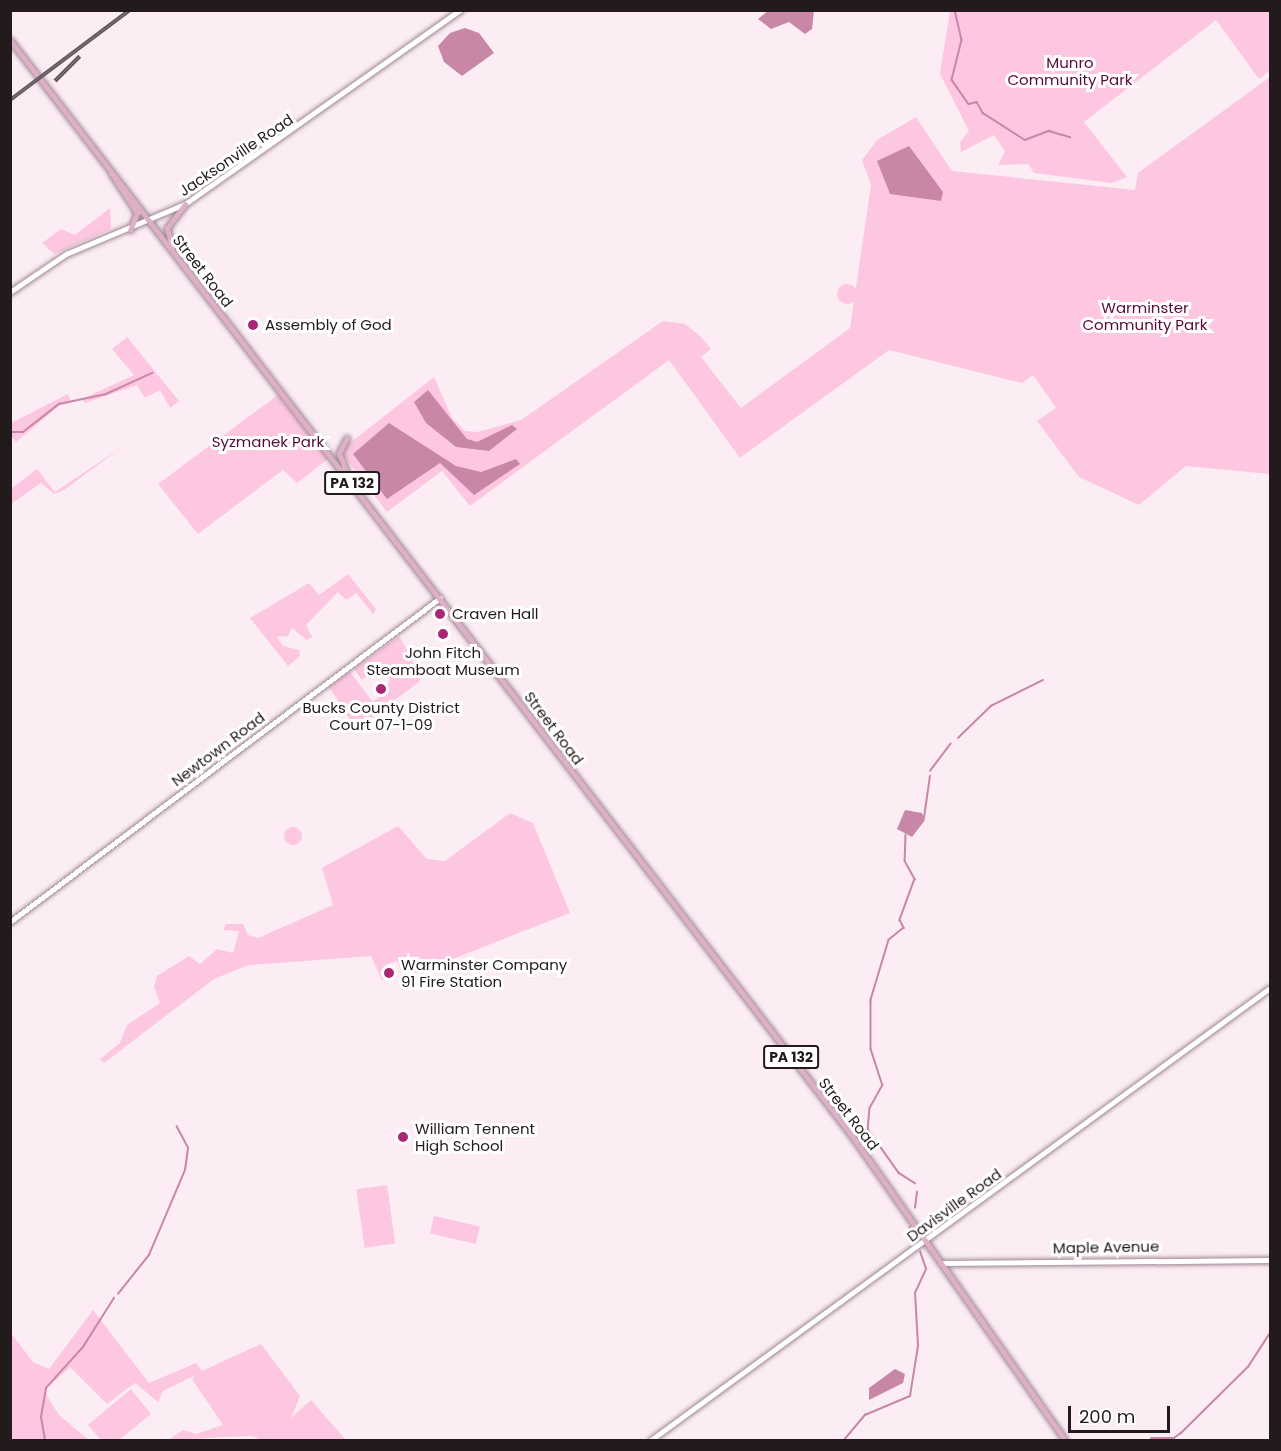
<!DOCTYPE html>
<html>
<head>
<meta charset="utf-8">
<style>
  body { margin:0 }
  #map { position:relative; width:1281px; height:1451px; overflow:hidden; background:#fcedf4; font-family:Poppins,sans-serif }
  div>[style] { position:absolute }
  .green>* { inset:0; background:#fec7e1; transform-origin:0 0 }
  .round { border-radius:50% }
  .water>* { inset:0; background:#c887a7 }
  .stream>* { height:1.5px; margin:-0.75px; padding:0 0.75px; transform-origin:0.75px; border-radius:0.75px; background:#c887a7 }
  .roads { filter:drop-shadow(0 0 2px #9e8792) drop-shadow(0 0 2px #9e8792) }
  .secondary>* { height:4.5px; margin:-2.25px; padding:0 2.25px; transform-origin:2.25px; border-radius:2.25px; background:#fff }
  .primary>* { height:5px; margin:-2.5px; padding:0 2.5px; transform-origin:2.5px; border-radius:2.5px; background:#ddb0c7 }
  .rail>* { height:4px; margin-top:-2px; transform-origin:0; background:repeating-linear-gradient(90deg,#fff 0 4.5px,#62575c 0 9px); box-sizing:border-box; border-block:2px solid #62575c }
  .dots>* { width:16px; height:16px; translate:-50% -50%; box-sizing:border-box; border:3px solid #fff; border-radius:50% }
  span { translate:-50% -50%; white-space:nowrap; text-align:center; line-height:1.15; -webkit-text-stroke:6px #fff; paint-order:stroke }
  .shield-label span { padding:2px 4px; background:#fff; border:2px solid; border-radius:4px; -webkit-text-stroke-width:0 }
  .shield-label { font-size:14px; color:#231a1e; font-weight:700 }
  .park-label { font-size:15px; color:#58093b }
  .street-label { font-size:15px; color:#231a1e }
  .poi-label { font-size:15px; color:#231a1e }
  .left { translate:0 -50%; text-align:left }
  .frame { position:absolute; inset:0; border:12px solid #231a1e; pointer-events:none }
  .scale { position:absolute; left:1068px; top:1406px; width:102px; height:27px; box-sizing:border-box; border:3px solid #231a1e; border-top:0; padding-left:8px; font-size:18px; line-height:21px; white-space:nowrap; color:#231a1e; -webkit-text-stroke:4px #fff; paint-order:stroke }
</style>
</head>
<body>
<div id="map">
  <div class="green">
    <i style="clip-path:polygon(950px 11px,1270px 11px,1270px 71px,1259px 79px,1216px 20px,1084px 122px,1127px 177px,1112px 183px,1034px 173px,1028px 164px,998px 165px,1005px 151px,994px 135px,961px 152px,960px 142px,969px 131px,940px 74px)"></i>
    <i style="clip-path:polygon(1270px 77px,1270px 474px,1186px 466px,1139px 505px,1079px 477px,1037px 421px,1056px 408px,1033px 375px,1022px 383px,889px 350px,740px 458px,669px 360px,470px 506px,442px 471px,387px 512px,344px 456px,346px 446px,434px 377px,452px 418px,465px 431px,478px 432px,521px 420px,663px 321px,685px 324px,700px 336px,711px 349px,701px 357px,741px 408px,850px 328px,871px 185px,862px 160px,877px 140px,916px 117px,952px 171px,1135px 190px,1138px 173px)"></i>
    <i style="clip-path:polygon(110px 208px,111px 229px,54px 254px,42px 243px,61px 229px,75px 235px)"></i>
    <i class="round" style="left:837px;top:284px;width:20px;height:20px"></i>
    <i style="clip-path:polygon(127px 337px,179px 401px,170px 408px,160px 390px,145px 398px,137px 385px,85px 403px,82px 399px,134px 375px,112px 349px)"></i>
    <i style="clip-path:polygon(68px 394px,71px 403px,60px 405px,16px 442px,11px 436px,11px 423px)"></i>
    <i style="clip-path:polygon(278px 395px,328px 459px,297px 483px,283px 470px,198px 534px,158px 484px)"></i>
    <i style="clip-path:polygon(122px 447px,64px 490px,54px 494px,41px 483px,11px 504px,11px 489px,37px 469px,55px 492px)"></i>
    <i style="clip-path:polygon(348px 574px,376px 609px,373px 614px,356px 593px,346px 600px,338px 592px,306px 625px,312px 637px,307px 640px,292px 628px,288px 636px,277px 637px,283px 646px,299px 650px,300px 656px,288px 666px,250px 618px,309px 583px,319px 595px)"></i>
    <i style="clip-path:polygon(399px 636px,421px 675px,419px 682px,356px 729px,329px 687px,350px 672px,373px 702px,386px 691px,390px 678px,381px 666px,362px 680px,354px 669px)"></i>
    <i style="clip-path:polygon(510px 813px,533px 823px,570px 913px,404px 978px,397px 961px,385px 965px,387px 979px,382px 980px,371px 956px,249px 965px,214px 979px,104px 1063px,100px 1059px,120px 1043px,127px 1025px,160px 1003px,154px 987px,157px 976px,189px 956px,200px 964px,217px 949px,233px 953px,239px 931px,223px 930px,226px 924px,243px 924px,248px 935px,258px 938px,333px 905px,322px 868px,398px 826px,427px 859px,445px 861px)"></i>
    <i class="round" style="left:284px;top:827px;width:18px;height:18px"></i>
    <i style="left:387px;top:1185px;width:59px;height:31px;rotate:82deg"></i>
    <i style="left:434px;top:1216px;width:47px;height:18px;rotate:13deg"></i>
    <i style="clip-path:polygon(93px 1310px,149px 1383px,196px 1363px,202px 1371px,261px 1344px,300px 1396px,291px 1418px,311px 1400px,346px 1440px,254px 1440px,258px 1438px,250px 1436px,168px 1440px,183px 1430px,196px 1434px,223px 1425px,192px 1379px,196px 1375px,163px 1391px,158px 1402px,135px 1383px,107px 1404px,70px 1367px,44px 1391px,59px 1415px,89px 1440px,11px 1440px,11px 1333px,33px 1362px,49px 1369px)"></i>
    <i style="clip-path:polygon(131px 1389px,151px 1414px,119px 1440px,101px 1440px,88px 1425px)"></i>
  </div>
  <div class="water">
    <i style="clip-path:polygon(769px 10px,814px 11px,812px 29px,805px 34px,789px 22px,771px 29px,758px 19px)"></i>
    <i style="clip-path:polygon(465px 28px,479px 33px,494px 53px,462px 76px,444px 62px,438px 46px,450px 33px)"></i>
    <i style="clip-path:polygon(909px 146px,943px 192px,941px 201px,890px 194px,877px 161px)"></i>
    <i style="clip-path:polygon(428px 390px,467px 439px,477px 442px,512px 425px,517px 429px,489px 451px,456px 447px,426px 423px,414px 402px)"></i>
    <i style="clip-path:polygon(389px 423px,456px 466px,481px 472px,516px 459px,520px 464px,474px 495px,440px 463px,387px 499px,353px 454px)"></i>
    <i style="clip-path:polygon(905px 810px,922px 813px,925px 820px,912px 837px,897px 829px)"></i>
    <i style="clip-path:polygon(895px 1369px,905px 1374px,903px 1383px,869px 1400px,869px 1388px)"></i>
  </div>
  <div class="stream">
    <i style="left:955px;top:10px;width:31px;rotate:77deg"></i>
    <i style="left:962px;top:40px;width:41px;rotate:104deg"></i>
    <i style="left:952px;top:80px;width:29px;rotate:55deg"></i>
    <i style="left:969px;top:104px;width:8px;rotate:-14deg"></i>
    <i style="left:977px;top:102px;width:13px;rotate:61deg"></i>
    <i style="left:983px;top:113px;width:50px;rotate:32.7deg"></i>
    <i style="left:1025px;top:140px;width:26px;rotate:-21deg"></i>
    <i style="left:1049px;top:131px;width:22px;rotate:16deg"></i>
    <i style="left:10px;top:432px;width:13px"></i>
    <i style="left:23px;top:432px;width:46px;rotate:-37.9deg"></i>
    <i style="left:59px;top:404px;width:48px;rotate:-12deg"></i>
    <i style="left:106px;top:394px;width:51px;rotate:-24.5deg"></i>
    <i style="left:958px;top:738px;width:46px;rotate:-44.1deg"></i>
    <i style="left:991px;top:706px;width:58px;rotate:-26.6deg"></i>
    <i style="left:930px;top:771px;width:34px;rotate:-53deg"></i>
    <i style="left:924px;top:818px;width:42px;rotate:-81.9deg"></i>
    <i style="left:906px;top:835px;width:26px;rotate:92deg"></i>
    <i style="left:905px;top:861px;width:21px;rotate:61deg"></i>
    <i style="left:915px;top:879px;width:44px;rotate:110.1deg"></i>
    <i style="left:900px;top:920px;width:9px;rotate:63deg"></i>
    <i style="left:904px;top:928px;width:19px;rotate:141deg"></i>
    <i style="left:889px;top:940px;width:63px;rotate:106.7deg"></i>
    <i style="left:871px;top:1000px;width:49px;rotate:90deg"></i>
    <i style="left:871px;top:1049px;width:38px;rotate:72deg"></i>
    <i style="left:883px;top:1085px;width:26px;rotate:119deg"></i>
    <i style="left:870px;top:1108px;width:21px;rotate:95deg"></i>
    <i style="left:868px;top:1129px;width:54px;rotate:54.8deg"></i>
    <i style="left:899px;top:1173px;width:19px;rotate:32deg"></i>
    <i style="left:915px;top:1208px;width:16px;rotate:-83deg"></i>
    <i style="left:910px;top:1227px;width:16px;rotate:76deg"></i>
    <i style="left:118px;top:1294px;width:50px;rotate:-51.5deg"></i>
    <i style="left:149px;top:1255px;width:92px;rotate:-67deg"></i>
    <i style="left:185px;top:1170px;width:22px;rotate:-82deg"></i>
    <i style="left:188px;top:1148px;width:24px;rotate:-118deg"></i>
    <i style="left:1151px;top:1438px;width:23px"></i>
    <i style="left:1174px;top:1438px;width:9px;rotate:-36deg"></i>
    <i style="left:1181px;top:1433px;width:94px;rotate:-44.6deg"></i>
    <i style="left:1248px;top:1367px;width:40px;rotate:-57.1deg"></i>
    <i style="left:45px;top:1440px;width:23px;rotate:-100deg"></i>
    <i style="left:41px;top:1417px;width:29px;rotate:-80deg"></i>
    <i style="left:46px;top:1388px;width:55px;rotate:-47.9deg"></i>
    <i style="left:83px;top:1347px;width:58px;rotate:-57.7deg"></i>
    <i style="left:844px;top:1440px;width:33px;rotate:-50deg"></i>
    <i style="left:865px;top:1415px;width:49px;rotate:-22.9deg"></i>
    <i style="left:910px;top:1396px;width:51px;rotate:-80.9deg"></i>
    <i style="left:918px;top:1346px;width:53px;rotate:-93.2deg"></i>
    <i style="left:915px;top:1293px;width:26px;rotate:-65deg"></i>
    <i style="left:926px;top:1269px;width:18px;rotate:-109deg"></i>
  </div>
  <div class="roads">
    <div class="secondary">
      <i style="left:10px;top:292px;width:68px;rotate:-34.2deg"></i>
      <i style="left:66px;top:254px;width:129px;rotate:-22.8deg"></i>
      <i style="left:185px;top:204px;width:337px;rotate:-35.2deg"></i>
      <i style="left:10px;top:922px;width:538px;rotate:-37deg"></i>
      <i style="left:941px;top:1263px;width:329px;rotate:-0.5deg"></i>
      <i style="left:651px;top:1440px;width:766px;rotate:-36.14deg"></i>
    </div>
    <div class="primary">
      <i style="left:10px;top:40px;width:1382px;rotate:52.47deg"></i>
      <i style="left:852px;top:1136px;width:371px;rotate:55deg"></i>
      <i style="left:111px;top:173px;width:48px;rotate:57deg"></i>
      <i style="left:137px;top:213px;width:18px;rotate:112deg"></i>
      <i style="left:172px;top:248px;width:21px;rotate:-104deg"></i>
      <i style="left:167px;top:228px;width:30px;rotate:-53deg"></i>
      <i style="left:347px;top:474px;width:22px;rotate:-111deg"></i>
      <i style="left:339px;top:453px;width:17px;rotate:-62deg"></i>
    </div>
  </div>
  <div class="rail">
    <i style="left:55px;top:81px;width:35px;rotate:-45deg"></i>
    <i style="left:10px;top:100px;width:150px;rotate:-36.9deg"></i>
  </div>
  <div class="dots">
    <i style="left:253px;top:325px;background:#a82876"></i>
    <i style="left:440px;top:614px;background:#a82876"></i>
    <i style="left:443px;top:634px;background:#a82876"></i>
    <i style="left:381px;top:689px;background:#a82876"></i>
    <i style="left:389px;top:973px;background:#a82876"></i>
    <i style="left:403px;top:1137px;background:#a82876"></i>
  </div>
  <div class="shield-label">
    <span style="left:352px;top:483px">PA 132</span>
    <span style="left:791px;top:1057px">PA 132</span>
  </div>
  <div class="park-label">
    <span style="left:1070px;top:71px">Munro<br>Community Park</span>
    <span style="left:1145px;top:316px">Warminster<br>Community Park</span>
    <span style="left:268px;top:442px">Syzmanek Park</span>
  </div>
  <div class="street-label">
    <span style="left:236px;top:155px;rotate:-34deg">Jacksonville Road</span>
    <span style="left:203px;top:271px;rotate:52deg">Street Road</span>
    <span style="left:554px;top:728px;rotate:53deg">Street Road</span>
    <span style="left:218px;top:749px;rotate:-37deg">Newtown Road</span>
    <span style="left:849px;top:1114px;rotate:52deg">Street Road</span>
    <span style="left:954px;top:1205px;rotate:-36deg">Davisville Road</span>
    <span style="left:1106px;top:1247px;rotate:-1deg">Maple Avenue</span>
  </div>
  <div class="poi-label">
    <span class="left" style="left:265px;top:325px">Assembly of God</span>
    <span class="left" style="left:452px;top:614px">Craven Hall</span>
    <span style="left:443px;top:661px">John Fitch<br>Steamboat Museum</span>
    <span style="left:381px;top:716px">Bucks County District<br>Court 07-1-09</span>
    <span class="left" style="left:401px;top:973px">Warminster Company<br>91 Fire Station</span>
    <span class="left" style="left:415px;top:1137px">William Tennent<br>High School</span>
  </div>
  <div class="frame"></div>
  <div class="scale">200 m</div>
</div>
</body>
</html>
